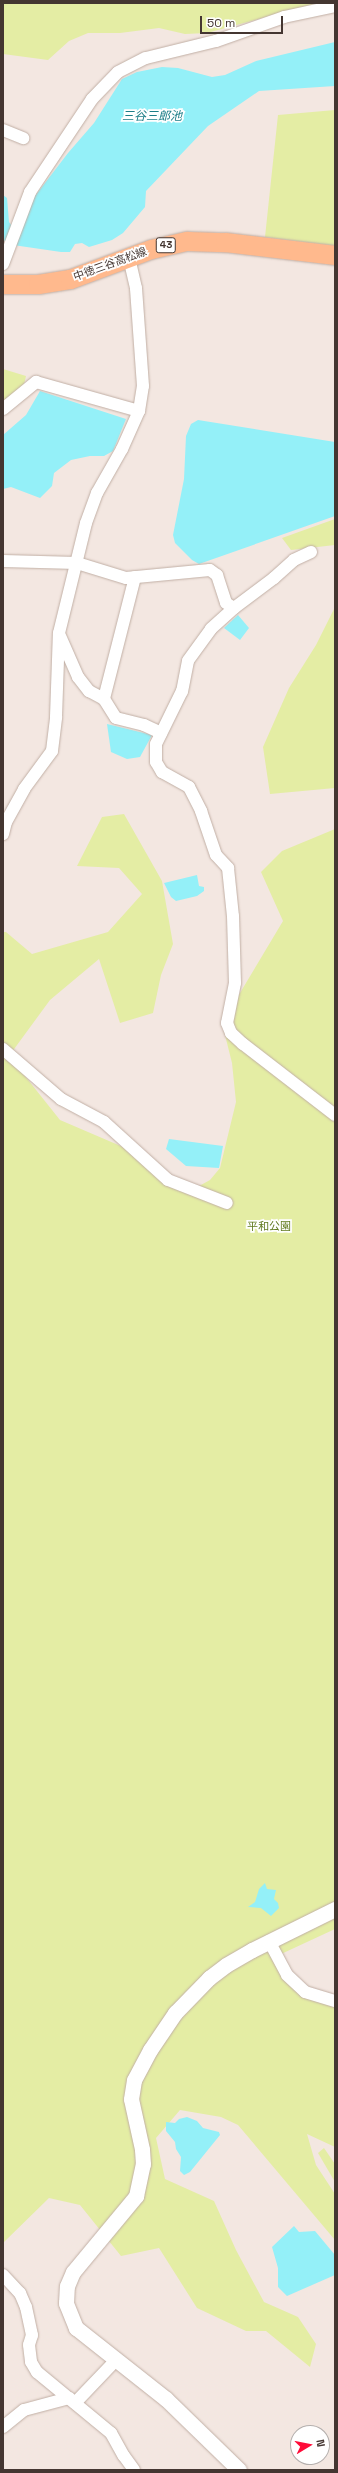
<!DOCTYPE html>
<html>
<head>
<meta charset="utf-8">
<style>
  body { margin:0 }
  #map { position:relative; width:338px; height:2473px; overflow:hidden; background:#f3e7e1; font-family:"Space Grotesk","Noto Sans JP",sans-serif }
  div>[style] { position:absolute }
  .green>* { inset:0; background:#e4eda4 }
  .water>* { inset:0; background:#94f0f8 }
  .roads { filter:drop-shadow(0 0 1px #c1afa5) drop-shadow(0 0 1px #c1afa5) }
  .minor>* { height:12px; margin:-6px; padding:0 6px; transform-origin:6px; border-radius:6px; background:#fff }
  .tertiary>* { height:15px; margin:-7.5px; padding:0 7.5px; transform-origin:7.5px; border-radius:7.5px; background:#fff }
  .primary>* { height:19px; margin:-9.5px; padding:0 9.5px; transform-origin:9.5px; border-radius:9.5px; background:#ffb98d }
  span { translate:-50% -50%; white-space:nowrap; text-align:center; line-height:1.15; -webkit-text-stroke:3.5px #fff; paint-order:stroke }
  .shield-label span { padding:1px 3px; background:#fff; border:1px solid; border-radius:3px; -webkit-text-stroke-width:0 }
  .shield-label { font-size:10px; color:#443631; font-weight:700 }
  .street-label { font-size:11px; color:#443631 }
  .park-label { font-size:11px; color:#617b1f }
  .water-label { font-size:12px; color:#1c7e88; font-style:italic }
  .frame { position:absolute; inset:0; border:4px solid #443631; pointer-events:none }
  .north { position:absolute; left:290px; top:2425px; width:40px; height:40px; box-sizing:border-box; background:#fff; border:1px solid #b4afad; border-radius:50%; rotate:80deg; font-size:11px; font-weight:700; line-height:16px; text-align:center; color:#443631 }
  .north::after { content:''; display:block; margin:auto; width:14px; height:18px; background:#ff0b38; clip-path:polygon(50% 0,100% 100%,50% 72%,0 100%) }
  .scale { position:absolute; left:200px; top:16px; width:83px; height:18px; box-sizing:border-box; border:2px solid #443631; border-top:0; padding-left:5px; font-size:12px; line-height:14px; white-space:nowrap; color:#443631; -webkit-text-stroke:3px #fff; paint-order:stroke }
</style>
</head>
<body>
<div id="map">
  <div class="green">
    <i style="clip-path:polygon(3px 3px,318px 3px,207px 33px,185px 34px,159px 28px,120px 33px,88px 33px,69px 41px,48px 60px,3px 54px)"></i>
    <i style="clip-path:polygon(335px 110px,335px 246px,265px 237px,278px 115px)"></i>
    <i style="clip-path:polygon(3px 369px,26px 376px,23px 389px,3px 407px)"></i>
    <i style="clip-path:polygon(335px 519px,335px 545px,291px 550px,282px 538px)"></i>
    <i style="clip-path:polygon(335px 607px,335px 788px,270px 794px,263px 747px,289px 688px,316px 645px)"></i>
    <i style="clip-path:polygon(124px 814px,162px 881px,173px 944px,161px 975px,153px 1013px,120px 1023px,99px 959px,50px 1000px,9px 1056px,60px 1120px,144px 1156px,190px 1191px,210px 1180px,220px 1168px,236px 1102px,232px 1063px,222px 1023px,283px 921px,261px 872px,282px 851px,335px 829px,335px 1929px,279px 1955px,295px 1983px,335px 2005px,335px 2147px,307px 2134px,316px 2165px,335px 2194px,335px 2240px,238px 2125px,221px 2117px,180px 2110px,156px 2138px,165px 2179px,214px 2201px,236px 2250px,264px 2302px,298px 2317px,316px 2344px,310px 2367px,266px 2331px,246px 2331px,197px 2308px,159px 2248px,121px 2256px,80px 2205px,49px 2198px,3px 2243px,3px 932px,6px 932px,32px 954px,108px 932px,142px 894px,119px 868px,77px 866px,102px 817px)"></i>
    <i style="clip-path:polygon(324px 2148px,335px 2164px,335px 2182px,318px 2153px)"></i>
  </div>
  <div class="water">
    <i style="clip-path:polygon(335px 42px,335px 86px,259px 91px,208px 126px,146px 191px,145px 207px,123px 233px,112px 240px,89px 247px,82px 243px,75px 244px,70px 252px,61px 252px,13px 245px,3px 240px,3px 195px,7px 198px,9px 222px,12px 226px,68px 153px,94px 123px,122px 79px,137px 72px,162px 67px,178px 68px,212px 77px,225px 75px,256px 61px)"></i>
    <i style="clip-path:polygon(40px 391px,126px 419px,113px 451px,104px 456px,90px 456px,71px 460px,54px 473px,52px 486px,40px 498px,11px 487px,3px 489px,3px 435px,26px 415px)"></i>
    <i style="clip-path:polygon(198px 420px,335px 442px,335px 516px,199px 564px,192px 560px,175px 543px,173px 535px,184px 479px,186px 436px,191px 424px)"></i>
    <i style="clip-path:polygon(238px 615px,249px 628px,240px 640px,224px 628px)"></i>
    <i style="clip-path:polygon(107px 724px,152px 735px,140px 757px,127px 759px,111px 752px)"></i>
    <i style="clip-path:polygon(197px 875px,199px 886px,204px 887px,204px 891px,197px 896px,176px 901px,171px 897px,164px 883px)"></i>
    <i style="clip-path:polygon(169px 1139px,223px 1146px,219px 1168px,186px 1166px,166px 1149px)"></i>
    <i style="clip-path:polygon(265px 1883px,267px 1889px,276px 1890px,274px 1899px,278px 1903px,279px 1908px,271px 1916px,261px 1908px,248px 1907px,255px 1902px,259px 1889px)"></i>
    <i style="clip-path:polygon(187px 2117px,197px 2121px,203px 2128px,219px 2132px,220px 2135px,190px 2172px,184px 2175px,180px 2171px,181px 2157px,176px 2149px,175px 2142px,166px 2131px,166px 2122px,175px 2123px,179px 2119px)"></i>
    <i style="clip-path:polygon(294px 2226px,299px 2232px,315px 2231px,335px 2255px,335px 2275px,287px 2296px,278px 2287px,278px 2268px,272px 2247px)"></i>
  </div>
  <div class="roads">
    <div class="minor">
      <i style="left:3px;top:130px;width:22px;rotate:22deg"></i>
      <i style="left:3px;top:264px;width:77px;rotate:-69.4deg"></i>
      <i style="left:30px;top:192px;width:112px;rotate:-56.3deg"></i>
      <i style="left:92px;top:99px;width:37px;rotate:-46deg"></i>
      <i style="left:118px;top:72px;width:31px;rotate:-27deg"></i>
      <i style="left:146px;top:58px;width:72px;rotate:-13.7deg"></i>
      <i style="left:216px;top:41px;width:72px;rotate:-19.4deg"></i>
      <i style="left:284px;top:17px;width:52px;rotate:-12.2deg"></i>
      <i style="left:3px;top:409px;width:43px;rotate:-39.3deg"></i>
      <i style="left:36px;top:382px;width:107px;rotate:15.7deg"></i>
      <i style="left:311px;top:552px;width:19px;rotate:155deg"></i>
      <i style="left:294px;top:560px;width:27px;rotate:138deg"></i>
      <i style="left:274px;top:578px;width:50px;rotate:143.1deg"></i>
      <i style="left:234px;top:608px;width:31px;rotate:138deg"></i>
      <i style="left:211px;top:629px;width:39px;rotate:126deg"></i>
      <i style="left:188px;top:661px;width:31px;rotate:101deg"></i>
      <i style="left:182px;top:691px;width:59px;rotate:116.1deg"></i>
      <i style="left:156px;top:744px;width:18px;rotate:90deg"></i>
      <i style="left:156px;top:762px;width:12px;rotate:59deg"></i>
      <i style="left:162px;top:772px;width:31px;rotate:29deg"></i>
      <i style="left:189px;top:787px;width:27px;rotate:63deg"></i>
      <i style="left:201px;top:811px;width:46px;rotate:71.2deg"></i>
      <i style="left:216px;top:855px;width:18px;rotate:47deg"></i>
      <i style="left:228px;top:868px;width:48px;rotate:84.1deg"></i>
      <i style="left:233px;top:916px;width:67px;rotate:88.3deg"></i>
      <i style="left:235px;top:983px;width:41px;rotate:101.3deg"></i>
      <i style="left:227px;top:1023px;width:11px;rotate:68deg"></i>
      <i style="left:231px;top:1033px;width:16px;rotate:43deg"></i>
      <i style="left:243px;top:1044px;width:116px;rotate:37.7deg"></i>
      <i style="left:3px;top:561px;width:74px;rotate:1.5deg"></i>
      <i style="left:77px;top:563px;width:51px;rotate:17deg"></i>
      <i style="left:126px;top:578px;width:84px;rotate:-5.4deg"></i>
      <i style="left:210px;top:570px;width:9px;rotate:36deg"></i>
      <i style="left:217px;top:575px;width:29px;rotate:72deg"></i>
      <i style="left:226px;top:603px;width:9px;rotate:32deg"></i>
      <i style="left:135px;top:577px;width:126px;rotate:104.3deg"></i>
      <i style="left:104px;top:699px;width:22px;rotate:58deg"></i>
      <i style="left:116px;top:718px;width:29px;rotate:14deg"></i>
      <i style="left:144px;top:725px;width:19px;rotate:25deg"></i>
      <i style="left:60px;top:636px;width:45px;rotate:66.3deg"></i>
      <i style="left:78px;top:677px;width:18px;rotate:52deg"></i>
      <i style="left:89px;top:691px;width:17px;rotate:28deg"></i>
      <i style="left:3px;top:834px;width:12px;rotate:-76deg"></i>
      <i style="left:6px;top:822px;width:38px;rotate:-61deg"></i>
      <i style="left:24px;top:789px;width:47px;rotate:-53.6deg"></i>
      <i style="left:52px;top:751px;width:34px;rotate:-83deg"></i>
      <i style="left:56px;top:717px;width:84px;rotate:-88deg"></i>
      <i style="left:59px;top:633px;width:113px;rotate:-76.2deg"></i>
      <i style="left:86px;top:523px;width:32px;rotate:-70deg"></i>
      <i style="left:97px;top:493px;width:51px;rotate:-60.4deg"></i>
      <i style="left:122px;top:449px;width:42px;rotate:-65.9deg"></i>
      <i style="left:139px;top:411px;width:25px;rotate:-81deg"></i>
      <i style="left:143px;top:386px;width:98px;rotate:-94.1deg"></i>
      <i style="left:136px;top:288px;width:32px;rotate:-103deg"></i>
      <i style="left:3px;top:1049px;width:77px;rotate:40.8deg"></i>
      <i style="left:61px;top:1099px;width:49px;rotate:28.1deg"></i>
      <i style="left:104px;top:1122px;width:86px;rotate:42.2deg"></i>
      <i style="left:168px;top:1180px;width:63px;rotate:21.3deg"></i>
      <i style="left:269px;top:1941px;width:38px;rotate:62deg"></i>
      <i style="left:287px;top:1975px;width:25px;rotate:43deg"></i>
      <i style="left:305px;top:1992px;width:31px;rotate:17deg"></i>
      <i style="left:3px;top:2275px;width:25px;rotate:47deg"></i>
      <i style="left:20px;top:2293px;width:15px;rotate:67deg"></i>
      <i style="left:26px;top:2307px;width:29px;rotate:78deg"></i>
      <i style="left:32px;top:2335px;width:10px;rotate:107deg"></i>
      <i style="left:29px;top:2345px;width:17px;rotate:83deg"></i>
      <i style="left:31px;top:2362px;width:12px;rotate:59deg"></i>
      <i style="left:37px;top:2372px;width:96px;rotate:39.5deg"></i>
      <i style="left:111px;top:2433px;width:26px;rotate:61deg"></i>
      <i style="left:124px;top:2456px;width:17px;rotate:54deg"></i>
      <i style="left:75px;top:2403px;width:59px;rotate:-46.4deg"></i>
      <i style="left:3px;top:2427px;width:27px;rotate:-39deg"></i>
      <i style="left:24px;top:2410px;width:47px;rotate:-14.9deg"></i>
    </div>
    <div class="tertiary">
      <i style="left:239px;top:2470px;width:102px;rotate:-135.8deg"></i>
      <i style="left:166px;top:2399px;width:115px;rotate:-141.7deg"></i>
      <i style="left:76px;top:2328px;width:27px;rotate:-112deg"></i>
      <i style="left:66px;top:2303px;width:17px;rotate:-87deg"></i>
      <i style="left:67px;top:2286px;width:15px;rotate:-67deg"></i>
      <i style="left:73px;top:2272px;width:99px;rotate:-50.3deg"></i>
      <i style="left:136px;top:2196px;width:33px;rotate:-78deg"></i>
      <i style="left:143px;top:2164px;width:15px;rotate:-94deg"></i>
      <i style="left:142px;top:2149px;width:51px;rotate:-102.4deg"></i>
      <i style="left:131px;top:2099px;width:19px;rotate:-81deg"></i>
      <i style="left:134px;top:2080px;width:34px;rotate:-62deg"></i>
      <i style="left:150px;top:2050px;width:45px;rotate:-56deg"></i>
      <i style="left:175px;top:2013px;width:49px;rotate:-45.8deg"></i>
      <i style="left:209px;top:1978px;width:21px;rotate:-37deg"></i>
      <i style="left:226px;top:1965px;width:30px;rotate:-30deg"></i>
      <i style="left:252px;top:1950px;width:93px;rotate:-26.3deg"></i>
    </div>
    <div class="primary">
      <i style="left:3px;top:284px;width:35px"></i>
      <i style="left:38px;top:284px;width:32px;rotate:-9deg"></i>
      <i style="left:70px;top:279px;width:86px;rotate:-20.3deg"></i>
      <i style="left:151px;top:249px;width:37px;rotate:-13deg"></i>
      <i style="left:187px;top:241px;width:38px;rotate:2deg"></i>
      <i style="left:225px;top:242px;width:111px;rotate:6.7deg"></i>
    </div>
  </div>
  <div class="shield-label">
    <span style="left:166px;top:245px">43</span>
  </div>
  <div class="street-label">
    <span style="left:110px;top:264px;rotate:-20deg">中徳三谷高松線</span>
  </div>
  <div class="park-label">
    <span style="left:269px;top:1226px">平和公園</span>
  </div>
  <div class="water-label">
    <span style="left:152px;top:117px">三谷三郎池</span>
  </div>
  <div class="frame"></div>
  <div class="north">N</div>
  <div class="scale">50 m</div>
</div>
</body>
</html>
